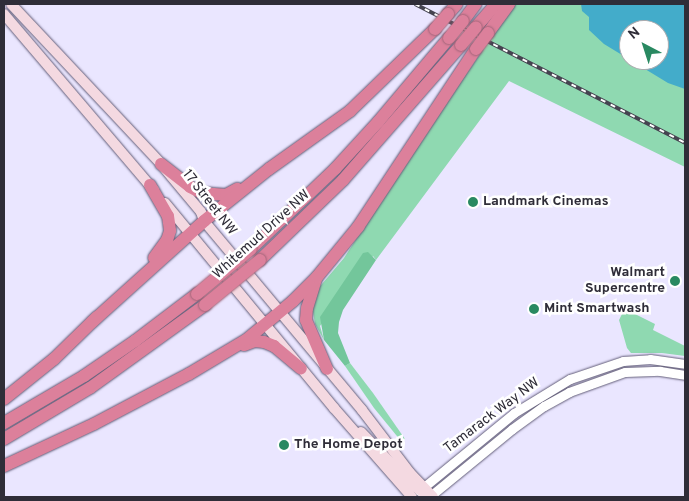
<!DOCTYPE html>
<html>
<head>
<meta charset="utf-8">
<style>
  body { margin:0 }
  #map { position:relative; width:689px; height:501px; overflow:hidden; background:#eae6ff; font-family:Overpass,sans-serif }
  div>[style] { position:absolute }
  .green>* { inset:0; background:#8fd9b1 }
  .forest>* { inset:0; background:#73c69b }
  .water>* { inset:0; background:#43acca }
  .roads { filter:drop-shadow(0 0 1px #635e79) drop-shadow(0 0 1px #635e79) }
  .tertiary>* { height:9px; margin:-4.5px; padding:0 4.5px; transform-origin:4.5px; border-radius:4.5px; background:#fff }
  .secondary>* { height:10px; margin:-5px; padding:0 5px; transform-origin:5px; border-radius:5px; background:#f4d9e1 }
  .motorway>* { height:12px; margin:-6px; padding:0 6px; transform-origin:6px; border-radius:6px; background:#dc809b }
  .rail>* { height:4px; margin-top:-2px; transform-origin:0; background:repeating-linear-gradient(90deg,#fff 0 5.5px,#454350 0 11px); box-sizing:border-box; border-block:1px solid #454350 }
  .bridges { filter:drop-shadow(0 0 1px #9f6378) drop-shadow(0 0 1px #9f6378) }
  .motorway-bridge>* { height:12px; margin:-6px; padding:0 6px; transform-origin:6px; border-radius:6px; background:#dc809b }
  .dots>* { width:14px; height:14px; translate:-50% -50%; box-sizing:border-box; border:2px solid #fff; border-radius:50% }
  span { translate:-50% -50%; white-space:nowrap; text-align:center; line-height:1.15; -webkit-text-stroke:5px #fff; paint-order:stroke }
  .poi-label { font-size:14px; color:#2f2d38; font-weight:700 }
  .left { translate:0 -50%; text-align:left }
  .right { translate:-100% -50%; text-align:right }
  .street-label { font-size:14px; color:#2f2d38 }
  .frame { position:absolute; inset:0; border:5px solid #2f2d38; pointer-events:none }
  .north { position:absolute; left:619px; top:20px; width:50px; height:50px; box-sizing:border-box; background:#fff; border:1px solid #acabaf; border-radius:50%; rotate:320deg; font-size:14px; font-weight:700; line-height:20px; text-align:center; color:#2f2d38 }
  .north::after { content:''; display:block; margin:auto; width:18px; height:22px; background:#298961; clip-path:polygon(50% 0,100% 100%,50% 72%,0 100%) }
</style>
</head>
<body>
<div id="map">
  <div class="green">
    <i style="clip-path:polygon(evenodd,515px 4px,685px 4px,685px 167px,509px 81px,376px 260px,373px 256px,320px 326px,324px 340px,315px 324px,313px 312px,309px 312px,316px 291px,344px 258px,414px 149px,515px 4px,629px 30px,659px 30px,659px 60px,629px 60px,629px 30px)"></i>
    <i style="clip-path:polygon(629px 311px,655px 324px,653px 330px,685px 346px,685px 356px,662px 353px,631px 353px,627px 348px,619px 320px,622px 314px)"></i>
    <i style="clip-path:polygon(350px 363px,373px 393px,405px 439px,401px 441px,374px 408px,345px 366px)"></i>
  </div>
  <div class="forest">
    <i style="clip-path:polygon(368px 252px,376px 260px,343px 310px,339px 322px,338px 333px,350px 363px,345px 366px,324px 340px,320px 317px,363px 253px)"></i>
  </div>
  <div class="water">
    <i style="clip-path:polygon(evenodd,581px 4px,685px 4px,685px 89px,668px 83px,604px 44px,589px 30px,589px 17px,582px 11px,581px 4px,629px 30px,659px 30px,659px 60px,629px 60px,629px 30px)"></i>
  </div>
  <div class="roads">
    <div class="tertiary">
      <i style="left:419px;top:491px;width:123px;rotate:-39.4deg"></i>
      <i style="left:514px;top:413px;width:66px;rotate:-31.3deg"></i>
      <i style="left:570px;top:379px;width:56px;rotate:-18.8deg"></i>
      <i style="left:623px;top:361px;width:27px;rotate:-4deg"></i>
      <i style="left:650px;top:359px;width:35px;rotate:8deg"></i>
      <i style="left:429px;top:497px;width:107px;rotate:-39.3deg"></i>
      <i style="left:512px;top:429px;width:39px;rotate:-36deg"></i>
      <i style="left:544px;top:406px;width:29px;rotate:-29deg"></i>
      <i style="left:569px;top:392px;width:59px;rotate:-19.7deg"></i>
      <i style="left:625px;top:372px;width:35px;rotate:-2deg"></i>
      <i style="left:660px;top:371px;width:25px;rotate:9deg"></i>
    </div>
    <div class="secondary">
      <i style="left:11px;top:4px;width:219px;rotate:46.8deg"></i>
      <i style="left:161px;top:164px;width:62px;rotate:50.2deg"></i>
      <i style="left:201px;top:212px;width:9px;rotate:72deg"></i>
      <i style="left:204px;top:221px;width:246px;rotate:50.1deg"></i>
      <i style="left:362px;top:410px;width:79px;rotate:52.7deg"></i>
      <i style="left:410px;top:473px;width:33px;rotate:46deg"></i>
      <i style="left:4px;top:14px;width:231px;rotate:49.6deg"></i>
      <i style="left:165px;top:203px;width:266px;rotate:50.5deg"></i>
      <i style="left:334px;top:408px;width:118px;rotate:48.8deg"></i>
      <i style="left:361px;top:432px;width:74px;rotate:46.1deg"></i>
      <i style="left:412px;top:485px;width:17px;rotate:33deg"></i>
    </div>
    <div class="motorway">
      <i style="left:448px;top:14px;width:13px;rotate:-48deg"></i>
      <i style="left:463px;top:21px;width:21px;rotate:-53deg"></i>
      <i style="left:476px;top:27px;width:30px;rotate:-49deg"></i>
      <i style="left:488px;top:33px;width:36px;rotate:-54deg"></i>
      <i style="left:161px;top:164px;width:37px;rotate:38deg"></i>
      <i style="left:190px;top:187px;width:13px;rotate:27deg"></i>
      <i style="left:202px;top:193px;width:24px;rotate:5deg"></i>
      <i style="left:226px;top:195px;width:13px;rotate:-29deg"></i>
      <i style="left:150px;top:185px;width:36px;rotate:60deg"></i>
      <i style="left:168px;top:216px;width:15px;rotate:82deg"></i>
      <i style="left:170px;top:231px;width:9px;rotate:108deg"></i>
      <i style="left:167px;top:240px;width:22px;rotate:126deg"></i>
      <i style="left:251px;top:249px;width:116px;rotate:-43.6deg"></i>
      <i style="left:335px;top:169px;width:64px;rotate:-47.5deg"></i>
      <i style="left:378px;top:122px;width:110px;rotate:-49.8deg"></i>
      <i style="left:260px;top:260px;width:115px;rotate:-43.9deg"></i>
      <i style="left:343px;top:180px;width:179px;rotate:-48.8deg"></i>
      <i style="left:316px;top:279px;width:30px;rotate:107deg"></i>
      <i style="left:307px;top:308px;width:12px;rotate:95deg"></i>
      <i style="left:306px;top:320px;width:53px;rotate:66.8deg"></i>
      <i style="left:92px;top:322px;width:151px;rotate:-42deg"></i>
      <i style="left:204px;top:221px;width:83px;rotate:-38.7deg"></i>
      <i style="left:269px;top:169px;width:100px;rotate:-35.6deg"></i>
      <i style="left:350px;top:111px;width:118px;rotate:-44deg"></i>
      <i style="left:244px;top:345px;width:12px;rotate:-20deg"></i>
      <i style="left:255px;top:341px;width:9px;rotate:6deg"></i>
      <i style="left:264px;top:342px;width:11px;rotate:22deg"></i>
      <i style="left:274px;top:346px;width:35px;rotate:40deg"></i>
      <i style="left:4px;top:399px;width:64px;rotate:-38.7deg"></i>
      <i style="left:54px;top:359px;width:60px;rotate:-44.3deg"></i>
      <i style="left:4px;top:423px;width:93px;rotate:-30.4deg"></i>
      <i style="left:84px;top:376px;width:62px;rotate:-34.5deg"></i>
      <i style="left:135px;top:341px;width:78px;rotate:-37.2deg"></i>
      <i style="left:4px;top:439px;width:100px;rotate:-30.7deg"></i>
      <i style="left:90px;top:388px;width:142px;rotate:-35.8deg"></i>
      <i style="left:4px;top:466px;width:99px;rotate:-25deg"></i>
      <i style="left:94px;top:424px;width:107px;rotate:-27.8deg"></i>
      <i style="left:189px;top:374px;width:66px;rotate:-30.8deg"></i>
      <i style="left:246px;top:340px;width:61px;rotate:-39.7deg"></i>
      <i style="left:293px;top:301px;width:34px;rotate:-45deg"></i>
      <i style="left:317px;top:277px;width:65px;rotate:-50.6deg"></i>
      <i style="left:358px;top:227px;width:214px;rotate:-56.5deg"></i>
    </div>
  </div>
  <div class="rail">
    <i style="left:415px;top:4px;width:304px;rotate:27.2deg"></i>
  </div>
  <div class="bridges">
    <div class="motorway-bridge">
      <i style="left:435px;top:29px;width:20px;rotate:-49deg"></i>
      <i style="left:449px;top:38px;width:22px;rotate:-51deg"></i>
      <i style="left:461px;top:45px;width:23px;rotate:-50deg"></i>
      <i style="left:476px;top:49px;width:20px;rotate:-53deg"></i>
      <i style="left:197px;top:294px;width:70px;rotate:-39.8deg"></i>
      <i style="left:205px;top:305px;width:71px;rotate:-39.3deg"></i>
    </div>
  </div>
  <div class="dots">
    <i style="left:473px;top:202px;background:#298961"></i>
    <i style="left:675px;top:281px;background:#298961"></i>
    <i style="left:534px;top:309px;background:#298961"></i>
    <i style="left:284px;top:445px;background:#298961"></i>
  </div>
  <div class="poi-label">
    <span class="left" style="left:483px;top:202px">Landmark Cinemas</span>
    <span class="right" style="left:665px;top:281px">Walmart<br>Supercentre</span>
    <span class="left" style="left:544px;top:309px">Mint Smartwash</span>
    <span class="left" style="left:294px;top:445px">The Home Depot</span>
  </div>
  <div class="street-label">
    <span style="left:209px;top:203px;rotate:52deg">17 Street NW</span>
    <span style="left:262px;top:235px;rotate:-42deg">Whitemud Drive NW</span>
    <span style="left:492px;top:416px;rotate:-37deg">Tamarack Way NW</span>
  </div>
  <div class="frame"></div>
  <div class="north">N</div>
</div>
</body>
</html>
